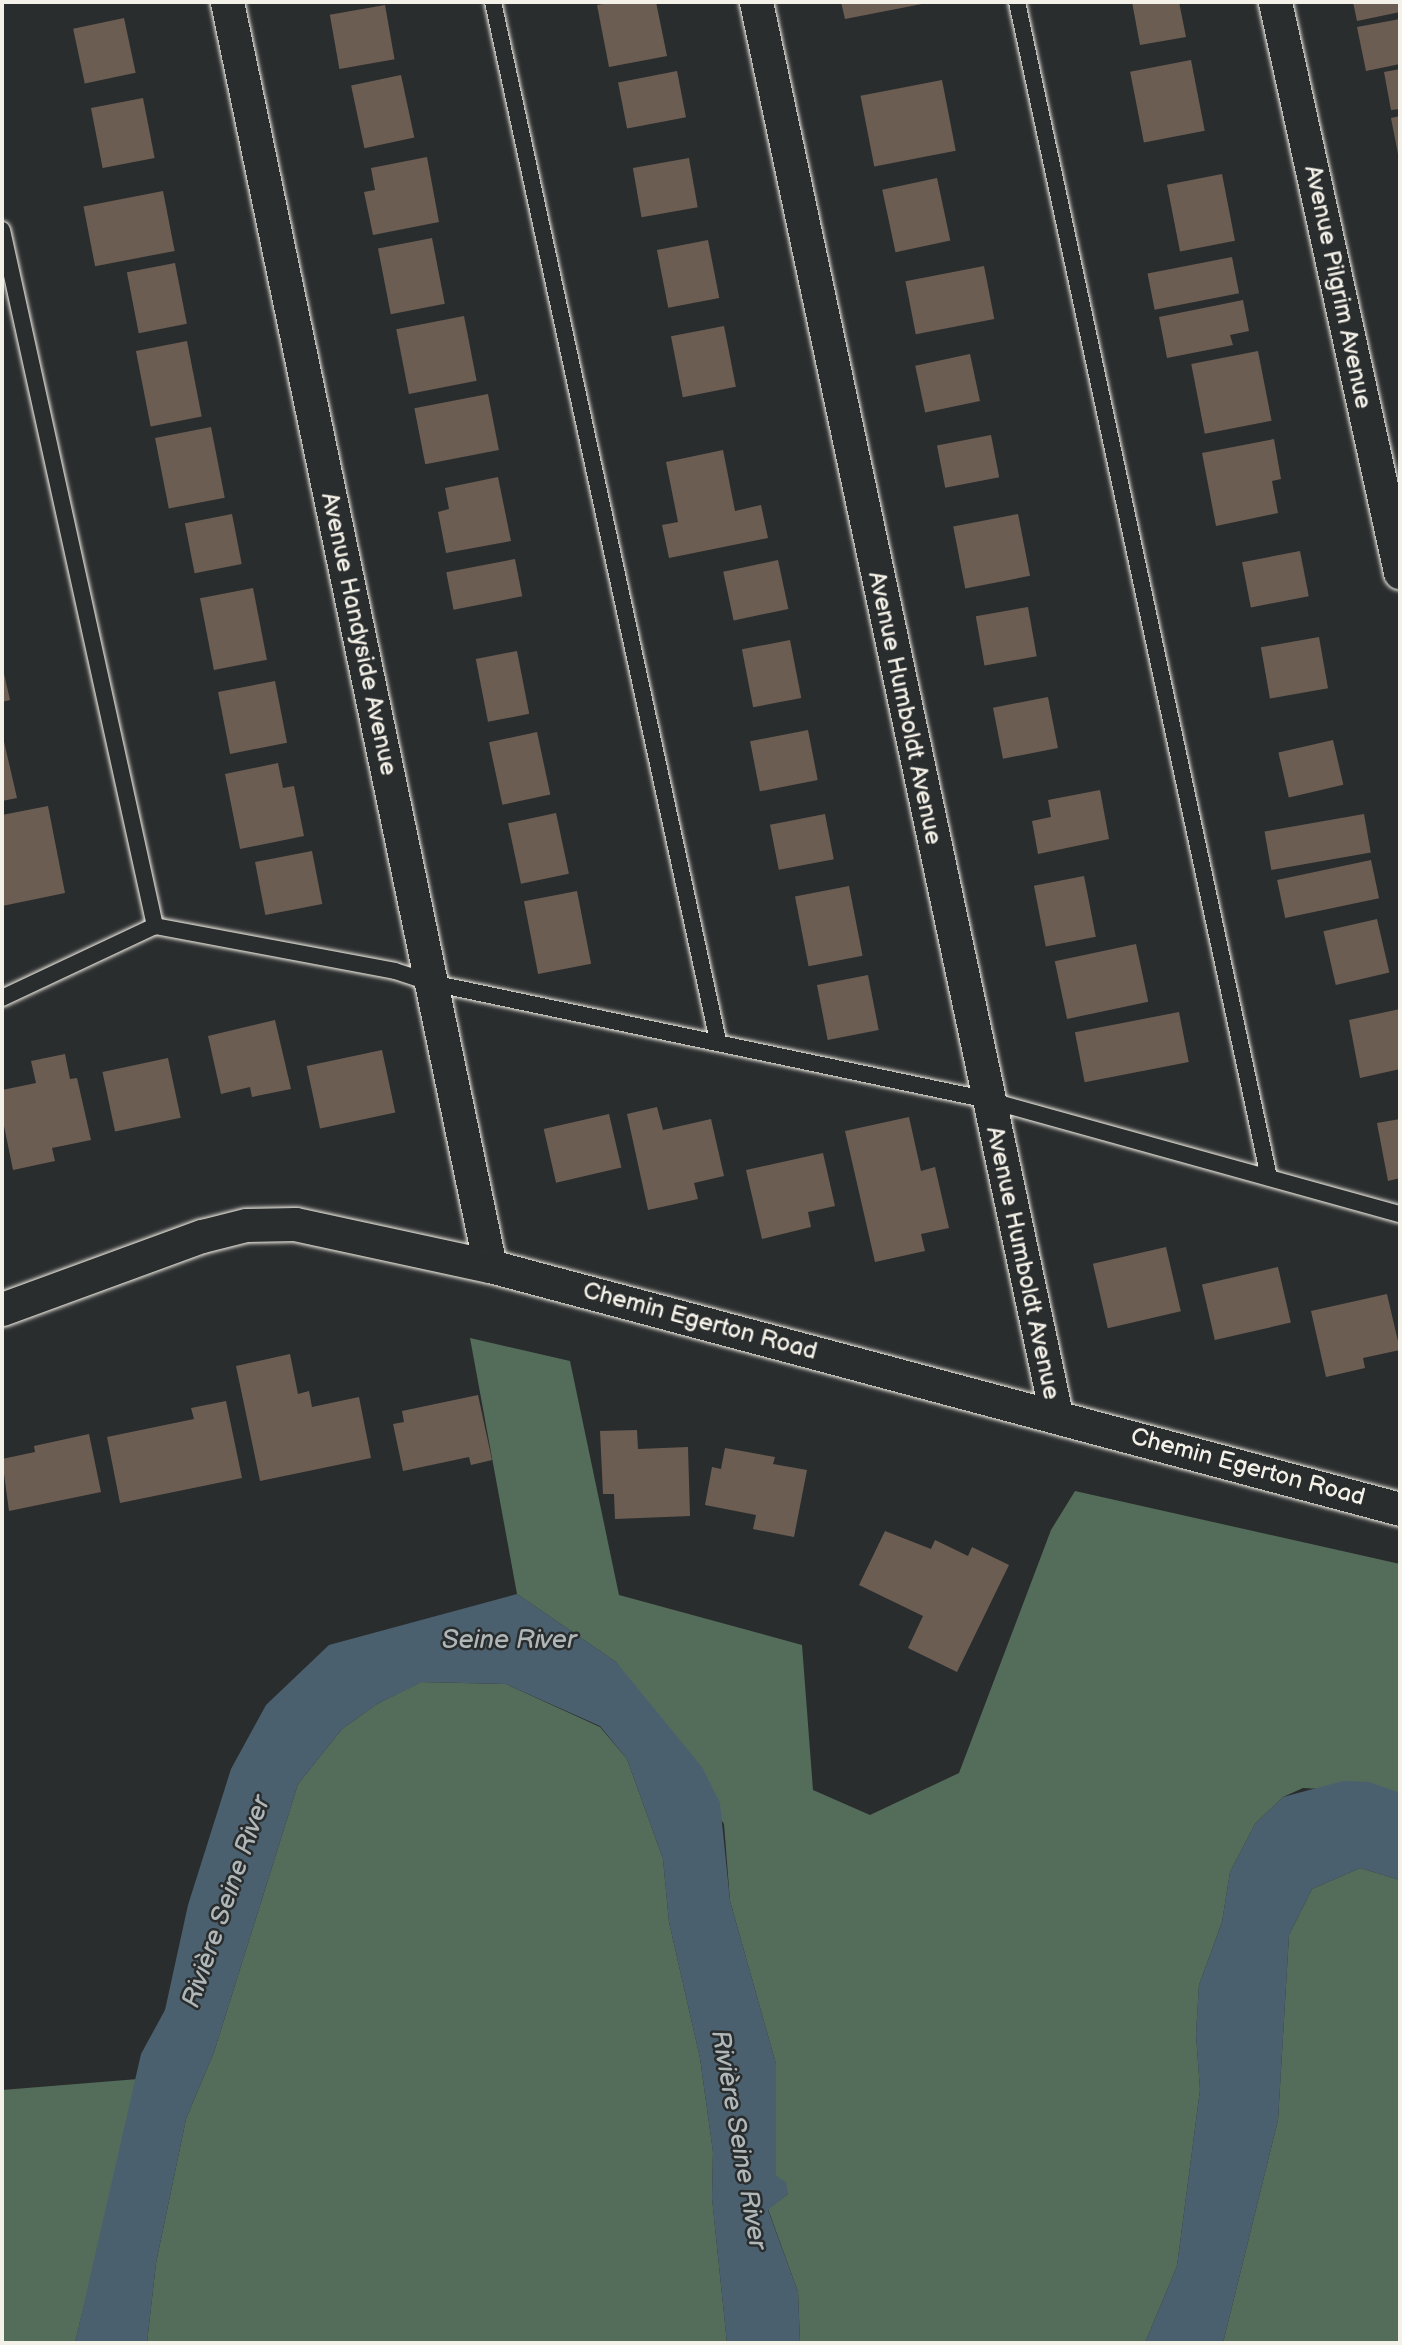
<!DOCTYPE html>
<html>
<head>
<meta charset="utf-8">
<style>
  body { margin:0 }
  #map { position:relative; width:1402px; height:2345px; overflow:hidden; background:#2a2d2e; font-family:"Balsamiq Sans",sans-serif }
  div>[style] { position:absolute }
  .green>* { inset:0; background:#546c5a }
  .water>* { inset:0; background:#4b606f }
  .building>* { inset:0; background:#6c5d53; transform-origin:0 0 }
  .roads { filter:drop-shadow(0 0 2px #f4f1e8) drop-shadow(0 0 2px #f4f1e8) }
  .lane>* { height:16px; margin:-8px; padding:0 8px; transform-origin:8px; border-radius:8px; background:#2a2d2e }
  .street>* { height:33px; margin:-16.5px; padding:0 16.5px; transform-origin:16.5px; border-radius:16.5px; background:#2a2d2e }
  span { translate:-50% -50%; white-space:nowrap; text-align:center; line-height:1.15; -webkit-text-stroke:5px #2a2d2e; paint-order:stroke }
  .street-label { font-size:24px; color:#f4f1e8 }
  .water-label { font-size:26px; color:#b0b7b8; font-style:italic }
  .frame { position:absolute; inset:0; border:4px solid #f4f1e8; pointer-events:none }
</style>
</head>
<body>
<div id="map">
  <div class="green">
    <i style="clip-path:polygon(470px 1338px,570px 1361px,619px 1595px,802px 1645px,813px 1790px,870px 1815px,959px 1773px,1051px 1530px,1075px 1491px,1400px 1564px,1400px 1793px,1303px 1788px,1283px 1797px,1255px 1824px,1230px 1872px,1222px 1922px,1199px 1985px,1196px 2034px,1200px 2090px,1177px 2266px,1145px 2343px,800px 2343px,798px 2292px,768px 2209px,788px 2194px,776px 2176px,776px 2064px,730px 1901px,724px 1824px,616px 1662px,517px 1594px)"></i>
    <i style="clip-path:polygon(421px 1682px,506px 1684px,600px 1727px,627px 1759px,663px 1859px,669px 1922px,700px 2058px,713px 2152px,712px 2198px,727px 2343px,147px 2343px,156px 2263px,186px 2119px,214px 2052px,298px 1784px,342px 1729px,377px 1704px)"></i>
    <i style="clip-path:polygon(1360px 1868px,1400px 1880px,1400px 2343px,1223px 2343px,1278px 2120px,1289px 1935px,1312px 1889px)"></i>
    <i style="clip-path:polygon(138px 2079px,75px 2343px,2px 2343px,2px 2090px)"></i>
  </div>
  <div class="water">
    <i style="clip-path:polygon(517px 1594px,616px 1662px,702px 1767px,720px 1803px,730px 1901px,776px 2064px,776px 2176px,786px 2182px,788px 2194px,768px 2210px,798px 2292px,800px 2343px,727px 2343px,712px 2198px,713px 2152px,700px 2058px,669px 1922px,663px 1859px,627px 1759px,600px 1726px,506px 1684px,422px 1682px,377px 1704px,342px 1729px,298px 1784px,214px 2052px,186px 2119px,156px 2263px,147px 2343px,75px 2343px,141px 2054px,165px 2010px,188px 1905px,231px 1769px,266px 1705px,329px 1645px)"></i>
    <i style="clip-path:polygon(1343px 1781px,1369px 1782px,1400px 1793px,1400px 1880px,1360px 1868px,1312px 1889px,1289px 1935px,1278px 2120px,1223px 2343px,1145px 2343px,1177px 2266px,1200px 2090px,1196px 2034px,1199px 1985px,1222px 1922px,1230px 1872px,1255px 1824px,1283px 1797px)"></i>
  </div>
  <div class="building">
    <i style="clip-path:polygon(614px 2px,656px 2px,667px 56px,609px 67px,597px 5px)"></i>
    <i style="clip-path:polygon(841px 2px,927px 2px,927px 3px,845px 19px)"></i>
    <i style="clip-path:polygon(1132px 2px,1179px 2px,1186px 37px,1140px 45px)"></i>
    <i style="clip-path:polygon(1353px 2px,1400px 2px,1400px 12px,1357px 21px)"></i>
    <i style="left:385px;top:5px;width:55px;height:56px;rotate:80deg"></i>
    <i style="left:124px;top:18px;width:56px;height:52px;rotate:78deg"></i>
    <i style="clip-path:polygon(1400px 19px,1400px 64px,1366px 71px,1357px 27px)"></i>
    <i style="left:1191px;top:60px;width:72px;height:62px;rotate:79deg"></i>
    <i style="clip-path:polygon(1400px 69px,1400px 109px,1391px 110px,1384px 72px)"></i>
    <i style="left:677px;top:71px;width:47px;height:60px;rotate:79deg"></i>
    <i style="left:401px;top:75px;width:64px;height:51px;rotate:78deg"></i>
    <i style="left:942px;top:80px;width:72px;height:83px;rotate:79deg"></i>
    <i style="left:143px;top:98px;width:61px;height:53px;rotate:79deg"></i>
    <i style="clip-path:polygon(1400px 116px,1400px 159px,1399px 159px,1391px 118px)"></i>
    <i style="clip-path:polygon(427px 157px,439px 222px,373px 235px,364px 192px,375px 190px,371px 168px)"></i>
    <i style="left:689px;top:158px;width:50px;height:57px;rotate:80deg"></i>
    <i style="left:1222px;top:174px;width:68px;height:56px;rotate:79deg"></i>
    <i style="left:937px;top:178px;width:64px;height:56px;rotate:78deg"></i>
    <i style="left:163px;top:191px;width:61px;height:81px;rotate:79deg"></i>
    <i style="left:432px;top:238px;width:67px;height:55px;rotate:79deg"></i>
    <i style="left:708px;top:240px;width:59px;height:52px;rotate:79deg"></i>
    <i style="left:1232px;top:257px;width:37px;height:86px;rotate:79deg"></i>
    <i style="left:175px;top:263px;width:62px;height:49px;rotate:79deg"></i>
    <i style="left:984px;top:266px;width:54px;height:80px;rotate:79deg"></i>
    <i style="clip-path:polygon(1243px 300px,1249px 331px,1230px 335px,1233px 345px,1167px 358px,1159px 317px)"></i>
    <i style="left:464px;top:316px;width:66px;height:69px;rotate:79deg"></i>
    <i style="left:724px;top:326px;width:62px;height:54px;rotate:79deg"></i>
    <i style="left:187px;top:341px;width:77px;height:52px;rotate:79deg"></i>
    <i style="left:1258px;top:351px;width:71px;height:68px;rotate:79deg"></i>
    <i style="left:970px;top:354px;width:48px;height:56px;rotate:78deg"></i>
    <i style="left:488px;top:394px;width:57px;height:75px;rotate:79deg"></i>
    <i style="left:211px;top:427px;width:72px;height:57px;rotate:79deg"></i>
    <i style="left:991px;top:435px;width:43px;height:55px;rotate:79deg"></i>
    <i style="clip-path:polygon(1274px 439px,1281px 479px,1272px 481px,1278px 513px,1216px 526px,1202px 453px)"></i>
    <i style="clip-path:polygon(723px 450px,735px 511px,761px 505px,768px 538px,669px 558px,662px 525px,678px 522px,666px 462px)"></i>
    <i style="clip-path:polygon(498px 477px,511px 541px,446px 553px,438px 512px,449px 509px,445px 488px)"></i>
    <i style="left:232px;top:514px;width:51px;height:48px;rotate:79deg"></i>
    <i style="left:1018px;top:514px;width:63px;height:66px;rotate:79deg"></i>
    <i style="left:1300px;top:551px;width:46px;height:59px;rotate:79deg"></i>
    <i style="left:515px;top:559px;width:38px;height:70px;rotate:79deg"></i>
    <i style="left:778px;top:560px;width:50px;height:56px;rotate:78deg"></i>
    <i style="left:253px;top:588px;width:73px;height:54px;rotate:79deg"></i>
    <i style="left:1028px;top:607px;width:50px;height:53px;rotate:80deg"></i>
    <i style="left:1319px;top:637px;width:52px;height:59px;rotate:80deg"></i>
    <i style="left:790px;top:640px;width:59px;height:49px;rotate:79deg"></i>
    <i style="left:517px;top:651px;width:64px;height:42px;rotate:79deg"></i>
    <i style="clip-path:polygon(2px 665px,10px 700px,2px 702px)"></i>
    <i style="left:275px;top:681px;width:63px;height:58px;rotate:79deg"></i>
    <i style="left:1048px;top:697px;width:52px;height:56px;rotate:79deg"></i>
    <i style="left:808px;top:730px;width:51px;height:59px;rotate:79deg"></i>
    <i style="left:537px;top:732px;width:64px;height:49px;rotate:78deg"></i>
    <i style="clip-path:polygon(2px 733px,17px 798px,2px 801px)"></i>
    <i style="left:1333px;top:740px;width:46px;height:56px;rotate:77deg"></i>
    <i style="clip-path:polygon(278px 763px,283px 788px,294px 786px,304px 836px,240px 849px,225px 774px)"></i>
    <i style="clip-path:polygon(1100px 790px,1109px 839px,1038px 854px,1032px 821px,1051px 817px,1048px 800px)"></i>
    <i style="clip-path:polygon(48px 806px,65px 893px,2px 906px,2px 815px)"></i>
    <i style="left:556px;top:813px;width:62px;height:49px;rotate:78deg"></i>
    <i style="left:825px;top:814px;width:46px;height:56px;rotate:79deg"></i>
    <i style="left:1364px;top:814px;width:39px;height:101px;rotate:80deg"></i>
    <i style="left:312px;top:851px;width:54px;height:58px;rotate:79deg"></i>
    <i style="left:1371px;top:860px;width:39px;height:96px;rotate:78deg"></i>
    <i style="left:1084px;top:876px;width:62px;height:51px;rotate:79deg"></i>
    <i style="left:849px;top:886px;width:71px;height:55px;rotate:79deg"></i>
    <i style="left:577px;top:891px;width:74px;height:54px;rotate:79deg"></i>
    <i style="left:1377px;top:919px;width:55px;height:55px;rotate:77deg"></i>
    <i style="left:1136px;top:944px;width:59px;height:83px;rotate:78deg"></i>
    <i style="left:868px;top:975px;width:56px;height:52px;rotate:79deg"></i>
    <i style="clip-path:polygon(1400px 1009px,1400px 1069px,1360px 1078px,1349px 1020px)"></i>
    <i style="left:1179px;top:1012px;width:51px;height:106px;rotate:79deg"></i>
    <i style="clip-path:polygon(275px 1020px,291px 1089px,252px 1097px,250px 1087px,221px 1094px,208px 1036px)"></i>
    <i style="left:382px;top:1050px;width:64px;height:77px;rotate:78deg"></i>
    <i style="clip-path:polygon(65px 1054px,70px 1079px,77px 1078px,91px 1140px,52px 1148px,55px 1161px,13px 1170px,2px 1116px,2px 1090px,36px 1083px,31px 1061px)"></i>
    <i style="left:168px;top:1058px;width:61px;height:67px;rotate:78deg"></i>
    <i style="clip-path:polygon(657px 1107px,663px 1130px,711px 1119px,724px 1176px,694px 1183px,698px 1199px,648px 1210px,627px 1114px)"></i>
    <i style="left:609px;top:1114px;width:55px;height:67px;rotate:77deg"></i>
    <i style="clip-path:polygon(909px 1117px,921px 1171px,935px 1167px,949px 1228px,921px 1234px,925px 1251px,875px 1262px,845px 1131px)"></i>
    <i style="clip-path:polygon(1400px 1119px,1400px 1178px,1388px 1181px,1377px 1123px)"></i>
    <i style="clip-path:polygon(823px 1153px,835px 1206px,808px 1212px,811px 1227px,762px 1239px,746px 1170px)"></i>
    <i style="left:1166px;top:1247px;width:66px;height:75px;rotate:77deg"></i>
    <i style="left:1278px;top:1267px;width:57px;height:78px;rotate:77deg"></i>
    <i style="clip-path:polygon(1387px 1294px,1400px 1350px,1363px 1358px,1365px 1368px,1326px 1377px,1311px 1311px)"></i>
    <i style="clip-path:polygon(290px 1354px,298px 1394px,309px 1391px,312px 1407px,359px 1397px,371px 1458px,260px 1481px,236px 1366px)"></i>
    <i style="clip-path:polygon(478px 1395px,492px 1460px,471px 1465px,469px 1457px,403px 1471px,393px 1424px,404px 1422px,402px 1411px)"></i>
    <i style="clip-path:polygon(226px 1401px,242px 1478px,120px 1503px,107px 1437px,194px 1419px,191px 1408px)"></i>
    <i style="clip-path:polygon(637px 1430px,638px 1449px,688px 1447px,690px 1516px,615px 1519px,614px 1494px,603px 1494px,600px 1431px)"></i>
    <i style="clip-path:polygon(89px 1434px,101px 1492px,9px 1511px,2px 1459px,35px 1452px,34px 1446px)"></i>
    <i style="clip-path:polygon(725px 1448px,775px 1457px,773px 1464px,807px 1470px,794px 1537px,753px 1529px,756px 1515px,705px 1505px,712px 1467px,721px 1469px)"></i>
    <i style="clip-path:polygon(885px 1531px,931px 1549px,935px 1540px,968px 1556px,972px 1547px,1009px 1565px,957px 1672px,908px 1648px,923px 1616px,859px 1585px)"></i>
  </div>
  <div class="roads">
    <div class="lane">
      <i style="left:493px;top:2px;width:1063px;rotate:77.78deg"></i>
      <i style="left:1017px;top:2px;width:1202px;rotate:77.9deg"></i>
      <i style="left:2px;top:230px;width:713px;rotate:77.6deg"></i>
      <i style="left:2px;top:998px;width:169px;rotate:-25.2deg"></i>
      <i style="left:155px;top:926px;width:244px;rotate:10.6deg"></i>
      <i style="left:395px;top:971px;width:39px;rotate:18deg"></i>
      <i style="left:432px;top:983px;width:568px;rotate:11.88deg"></i>
      <i style="left:988px;top:1100px;width:427px;rotate:15.5deg"></i>
    </div>
    <div class="street">
      <i style="left:227px;top:2px;width:1291px;rotate:78.25deg"></i>
      <i style="left:756px;top:2px;width:1444px;rotate:78.01deg"></i>
      <i style="left:1275px;top:2px;width:584px;rotate:77.63deg"></i>
      <i style="left:2px;top:1309px;width:213px;rotate:-20.1deg"></i>
      <i style="left:202px;top:1236px;width:45px;rotate:-14deg"></i>
      <i style="left:246px;top:1225px;width:49px;rotate:-1.2deg"></i>
      <i style="left:295px;top:1224px;width:199px;rotate:12.2deg"></i>
      <i style="left:490px;top:1266px;width:942px;rotate:14.95deg"></i>
    </div>
  </div>
  <div class="street-label">
    <span style="left:1338px;top:287px;rotate:78deg">Avenue Pilgrim Avenue</span>
    <span style="left:359px;top:634px;rotate:78deg">Avenue Handyside Avenue</span>
    <span style="left:905px;top:708px;rotate:78deg">Avenue Humboldt Avenue</span>
    <span style="left:1023px;top:1263px;rotate:78deg">Avenue Humboldt Avenue</span>
    <span style="left:700px;top:1321px;rotate:15deg">Chemin Egerton Road</span>
    <span style="left:1248px;top:1467px;rotate:15deg">Chemin Egerton Road</span>
  </div>
  <div class="water-label">
    <span style="left:509px;top:1641px">Seine River</span>
    <span style="left:227px;top:1902px;rotate:-71deg">Rivière Seine River</span>
    <span style="left:738px;top:2140px;rotate:80deg">Rivière Seine River</span>
  </div>
  <div class="frame"></div>
</div>
</body>
</html>
